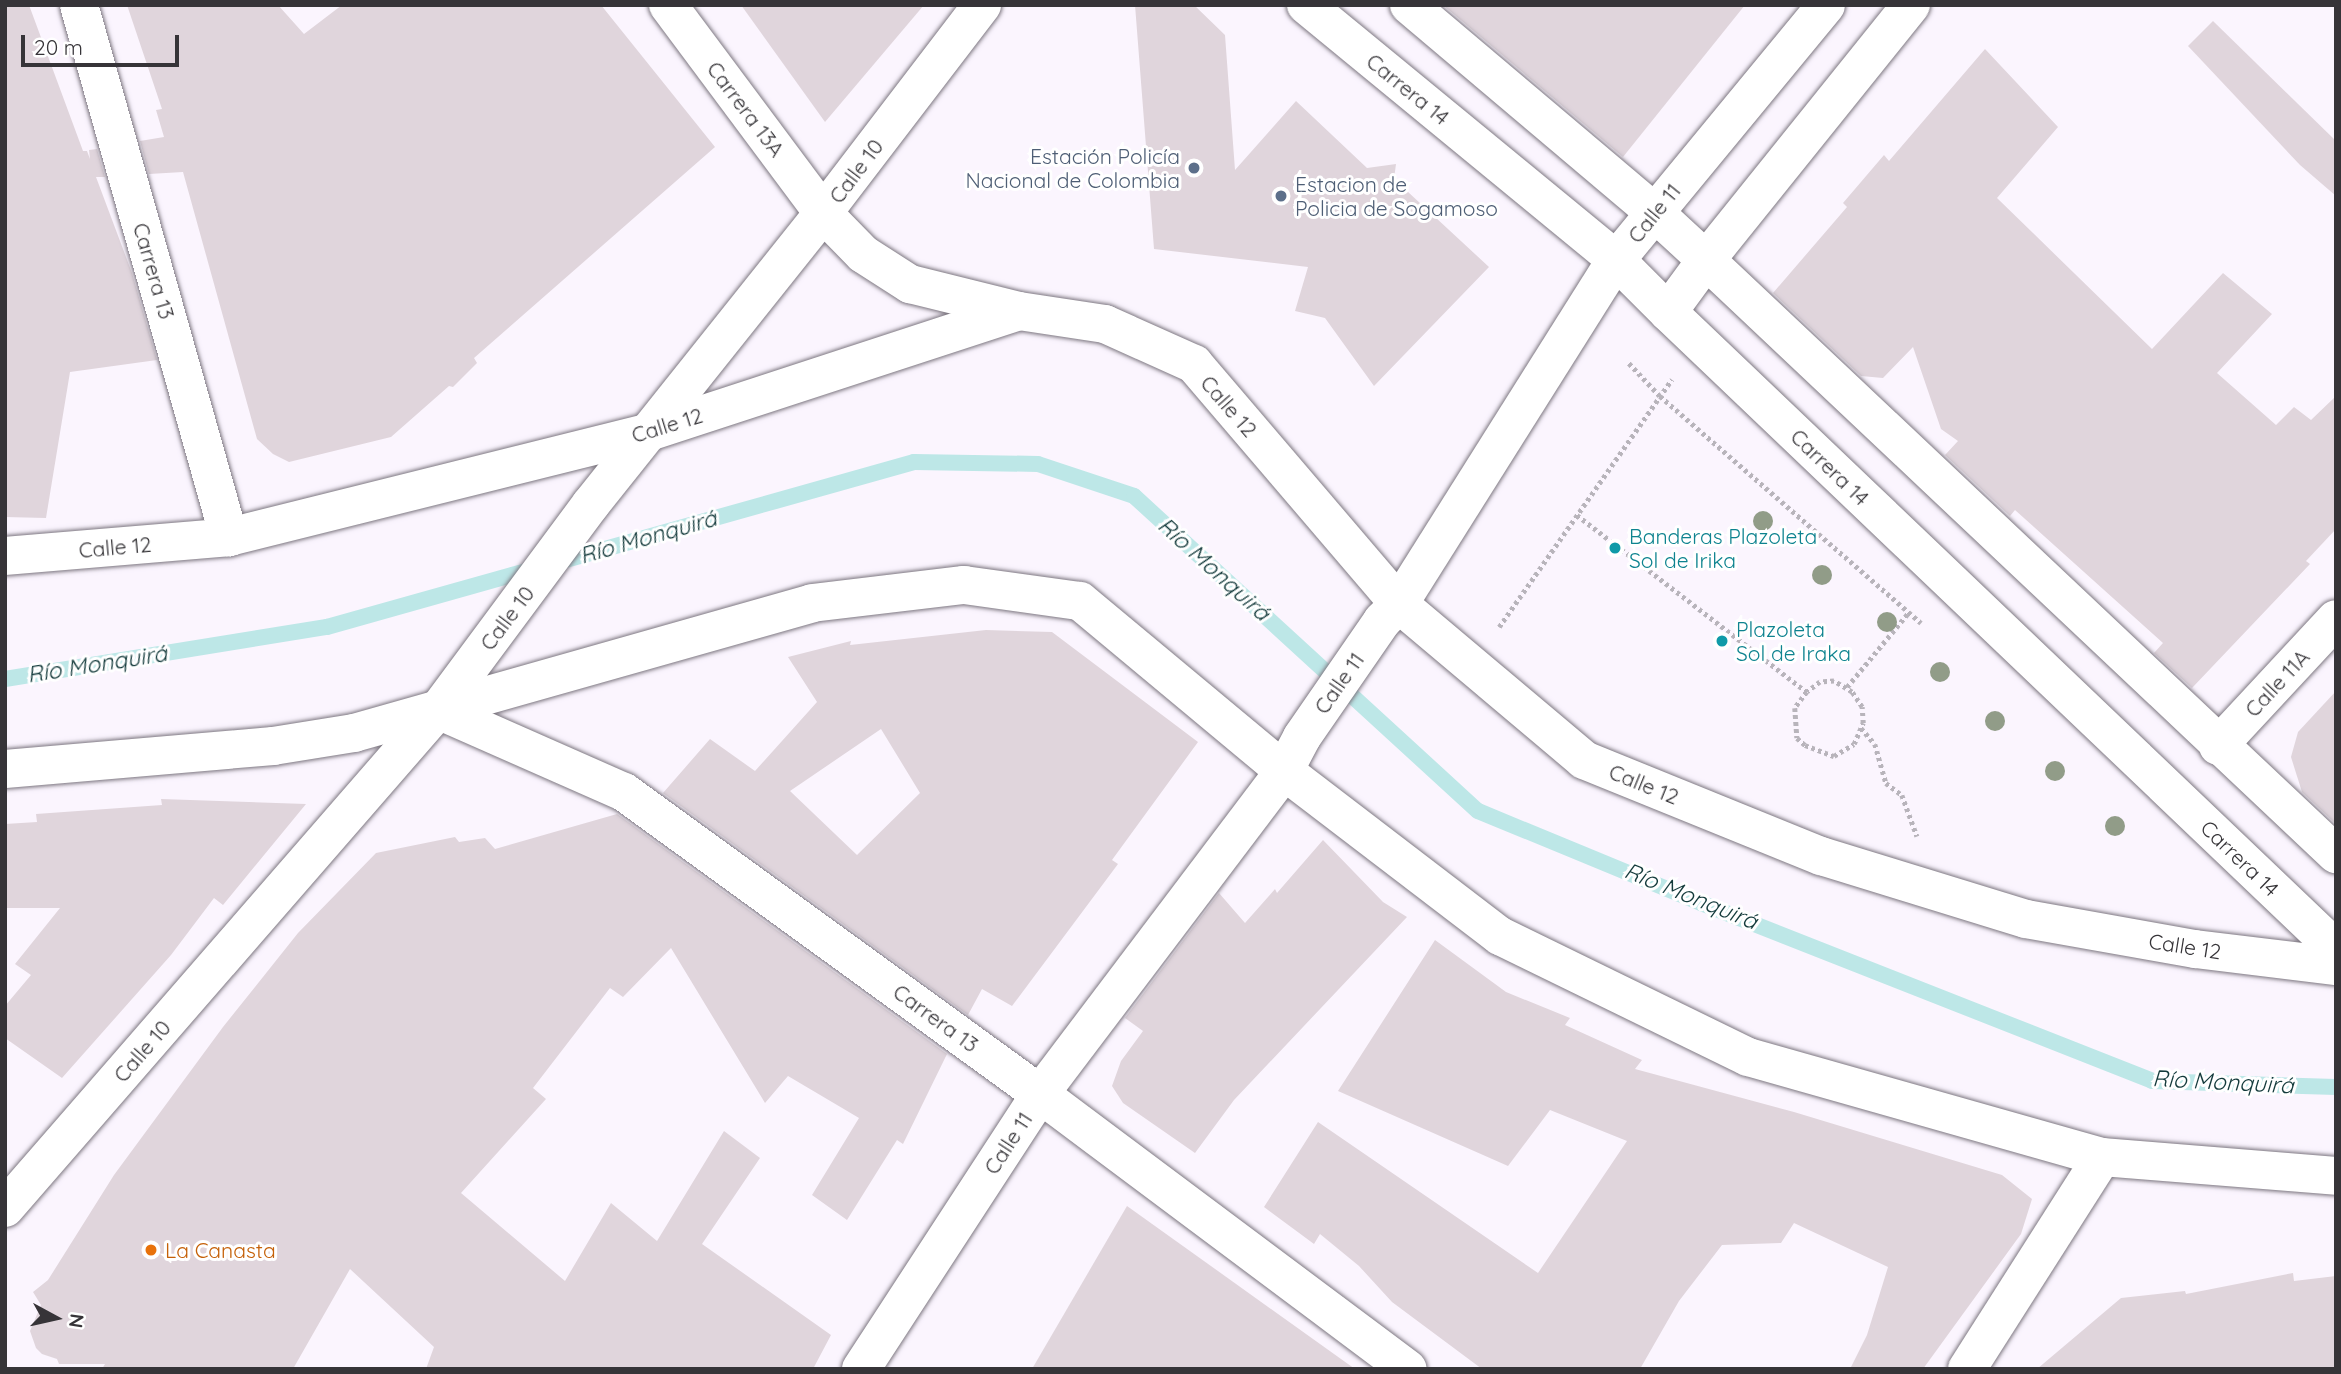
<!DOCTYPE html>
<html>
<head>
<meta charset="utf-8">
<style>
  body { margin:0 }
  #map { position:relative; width:2341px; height:1374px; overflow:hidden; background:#fbf5fe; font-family:Quicksand,sans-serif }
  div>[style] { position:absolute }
  .stream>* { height:16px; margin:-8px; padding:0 8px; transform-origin:8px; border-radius:8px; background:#bde7e7 }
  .building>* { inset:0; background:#e0d5dc }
  .path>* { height:4.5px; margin-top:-2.25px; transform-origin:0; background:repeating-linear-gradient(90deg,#b8b4bb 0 3.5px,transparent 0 7px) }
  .roads { filter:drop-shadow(0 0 2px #7d7781) drop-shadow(0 0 2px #7d7781) }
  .street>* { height:38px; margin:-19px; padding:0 19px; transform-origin:19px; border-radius:19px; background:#fff }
  .secondary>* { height:38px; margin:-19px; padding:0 19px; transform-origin:19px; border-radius:19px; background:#fff }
  .primary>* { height:38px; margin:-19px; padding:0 19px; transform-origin:19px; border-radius:19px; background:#fff }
  .trees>* { width:20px; height:20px; margin:-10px; border-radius:50%; background:#919c88 }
  .dots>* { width:19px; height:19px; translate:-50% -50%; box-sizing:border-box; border:4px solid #fff; border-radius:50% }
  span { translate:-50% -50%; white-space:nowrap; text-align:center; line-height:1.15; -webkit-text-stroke:6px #fff; paint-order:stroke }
  .street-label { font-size:21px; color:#363438 }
  .service-label { font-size:21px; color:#4e5e75 }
  .right { translate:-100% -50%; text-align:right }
  .left { translate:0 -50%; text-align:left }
  .culture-label { font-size:21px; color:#0d838f }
  .food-label { font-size:21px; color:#c56008 }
  .water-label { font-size:23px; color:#133a3b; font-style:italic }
  .frame { position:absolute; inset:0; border:7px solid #363438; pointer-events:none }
  .north { position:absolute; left:21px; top:1283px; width:70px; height:70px; -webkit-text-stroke:5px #fff; paint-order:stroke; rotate:98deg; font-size:19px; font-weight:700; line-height:28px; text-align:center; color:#363438 }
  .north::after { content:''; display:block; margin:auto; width:24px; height:32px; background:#363438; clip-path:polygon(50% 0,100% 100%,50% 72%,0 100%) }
  .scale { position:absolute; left:21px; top:35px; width:158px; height:32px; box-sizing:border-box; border:4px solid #363438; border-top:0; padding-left:9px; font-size:21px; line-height:24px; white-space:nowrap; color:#363438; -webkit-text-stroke:5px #fff; paint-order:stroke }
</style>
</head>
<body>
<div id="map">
  <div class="stream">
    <i style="left:555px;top:563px;width:373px;rotate:-15.7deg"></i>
    <i style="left:914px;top:462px;width:124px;rotate:0.9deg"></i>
    <i style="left:1038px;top:464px;width:101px;rotate:18.4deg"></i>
    <i style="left:1134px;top:496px;width:466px;rotate:42.5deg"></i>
    <i style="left:1478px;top:811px;width:241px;rotate:22.4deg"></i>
    <i style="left:1701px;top:903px;width:485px;rotate:21.5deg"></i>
    <i style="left:2152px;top:1081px;width:184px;rotate:1.9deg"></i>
    <i style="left:5px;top:679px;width:326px;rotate:-9.2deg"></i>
    <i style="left:327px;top:627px;width:214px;rotate:-15.7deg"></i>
  </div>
  <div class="building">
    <i style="clip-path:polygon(5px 5px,29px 5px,83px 151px,87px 151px,90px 159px,89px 150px,97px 149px,105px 177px,96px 177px,132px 273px,157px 360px,70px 372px,46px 518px,5px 517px)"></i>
    <i style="clip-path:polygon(127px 5px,278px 5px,304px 34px,342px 5px,601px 5px,715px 147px,474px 358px,477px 363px,453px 387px,449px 386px,391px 437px,289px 462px,273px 454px,257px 439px,183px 172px,149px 174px,140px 141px,164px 137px,156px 110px,162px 109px)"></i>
    <i style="clip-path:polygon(741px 5px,924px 5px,825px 122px)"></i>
    <i style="clip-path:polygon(1135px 5px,1194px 5px,1225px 35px,1235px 170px,1296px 101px,1367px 168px,1396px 164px,1394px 179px,1489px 267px,1374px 386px,1325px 318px,1295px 311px,1308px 267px,1154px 249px)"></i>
    <i style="clip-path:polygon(1443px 5px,1745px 5px,1623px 157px)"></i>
    <i style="clip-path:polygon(2213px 21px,2336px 141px,2336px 196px,2300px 165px,2188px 46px)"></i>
    <i style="clip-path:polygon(1985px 49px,2058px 127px,1997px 198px,2152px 349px,2223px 273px,2272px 314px,2217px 373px,2276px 425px,2294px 407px,2311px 420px,2336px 396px,2336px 529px,2306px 561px,2310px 564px,2192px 688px,2154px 653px,2163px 643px,2015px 510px,2010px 516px,1945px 455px,1958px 441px,1941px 429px,1913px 347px,1883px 378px,1861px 376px,1773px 293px,1847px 207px,1843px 203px,1884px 155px,1889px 161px)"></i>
    <i style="clip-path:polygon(evenodd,986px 630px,1052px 632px,1198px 742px,1112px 860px,1118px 864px,1012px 1006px,982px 989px,968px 1015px,663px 793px,710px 739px,755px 771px,817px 702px,788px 657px,851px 641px,850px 645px,986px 630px,881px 729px,920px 793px,857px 855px,790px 791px,881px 729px)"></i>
    <i style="clip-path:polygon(2336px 691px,2336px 824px,2302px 792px,2291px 757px,2298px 732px)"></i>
    <i style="clip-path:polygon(161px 799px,306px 804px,223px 905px,214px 898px,171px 955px,62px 1078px,5px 1038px,5px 1006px,31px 975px,15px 964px,60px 908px,5px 908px,5px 824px,37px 822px,36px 814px,162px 805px)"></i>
    <i style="clip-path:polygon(617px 814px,947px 1054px,903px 1144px,897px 1140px,847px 1220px,812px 1195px,859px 1118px,788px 1076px,765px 1103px,671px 948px,623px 997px,610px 988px,533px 1088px,546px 1099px,461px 1193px,565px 1281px,611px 1203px,657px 1241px,724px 1131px,760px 1158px,702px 1244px,831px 1335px,813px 1369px,426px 1369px,434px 1347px,350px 1269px,293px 1369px,102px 1369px,105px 1364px,59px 1364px,57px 1359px,42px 1354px,36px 1348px,30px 1331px,41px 1305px,33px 1292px,48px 1280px,114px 1175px,223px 1027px,298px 933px,376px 853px,455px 837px,459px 842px,485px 838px,495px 849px)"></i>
    <i style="clip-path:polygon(1323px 840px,1383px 902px,1407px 917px,1234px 1100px,1195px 1153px,1123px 1103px,1112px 1086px,1121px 1061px,1143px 1031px,1125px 1018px,1219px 893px,1245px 923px,1275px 889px,1277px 893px)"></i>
    <i style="clip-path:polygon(1435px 940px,1506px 992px,1570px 1018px,1565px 1025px,1642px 1060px,1635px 1069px,1794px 1112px,2002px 1175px,2032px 1199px,2021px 1234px,1923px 1369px,1850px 1369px,1867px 1335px,1888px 1267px,1794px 1223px,1781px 1243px,1722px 1245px,1679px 1301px,1640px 1369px,1482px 1369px,1392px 1302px,1359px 1266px,1320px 1234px,1314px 1244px,1264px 1207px,1318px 1122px,1538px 1273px,1627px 1141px,1550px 1110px,1508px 1166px,1338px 1091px)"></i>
    <i style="clip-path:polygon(1127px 1206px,1355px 1369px,1032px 1369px)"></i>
    <i style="clip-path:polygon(2293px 1273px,2294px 1281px,2336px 1276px,2336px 1369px,2037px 1369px,2121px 1298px,2185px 1291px,2186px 1294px)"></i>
  </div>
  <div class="path">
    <i style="left:1629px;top:363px;width:45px;rotate:46.8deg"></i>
    <i style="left:1660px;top:396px;width:346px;rotate:41deg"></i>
    <i style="left:1577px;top:515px;width:290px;rotate:37.6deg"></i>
    <i style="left:1807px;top:692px;width:20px;rotate:127deg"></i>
    <i style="left:1795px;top:708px;width:30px;rotate:86deg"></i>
    <i style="left:1797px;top:738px;width:11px;rotate:41deg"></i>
    <i style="left:1805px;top:745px;width:31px;rotate:21deg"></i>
    <i style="left:1834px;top:756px;width:23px;rotate:-31deg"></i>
    <i style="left:1854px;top:744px;width:23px;rotate:-67deg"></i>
    <i style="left:1863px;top:723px;width:16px;rotate:-94deg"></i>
    <i style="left:1862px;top:707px;width:18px;rotate:-124deg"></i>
    <i style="left:1852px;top:692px;width:21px;rotate:-149deg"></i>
    <i style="left:1834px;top:681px;width:14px;rotate:176deg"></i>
    <i style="left:1820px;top:682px;width:16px;rotate:142deg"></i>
    <i style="left:1499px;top:627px;width:302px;rotate:-55.1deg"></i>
    <i style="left:1847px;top:687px;width:97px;rotate:-50.4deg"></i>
    <i style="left:1861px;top:728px;width:21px;rotate:49deg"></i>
    <i style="left:1875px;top:744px;width:41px;rotate:74.2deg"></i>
    <i style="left:1886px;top:783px;width:20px;rotate:37deg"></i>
    <i style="left:1902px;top:795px;width:44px;rotate:69.9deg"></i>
  </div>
  <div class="roads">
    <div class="street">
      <i style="left:79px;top:5px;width:553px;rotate:74.25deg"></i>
      <i style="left:668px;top:5px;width:259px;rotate:53.3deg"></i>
      <i style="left:438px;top:710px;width:203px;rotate:23.8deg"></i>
      <i style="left:624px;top:792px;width:514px;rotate:35.98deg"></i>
      <i style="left:1040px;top:1094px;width:459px;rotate:36.8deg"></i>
      <i style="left:2218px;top:746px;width:173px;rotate:-47.1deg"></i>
      <i style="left:5px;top:1208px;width:660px;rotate:-48.99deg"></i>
      <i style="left:438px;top:710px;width:257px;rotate:-53.4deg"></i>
      <i style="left:591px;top:504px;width:372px;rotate:-51.4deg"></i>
      <i style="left:823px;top:213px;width:262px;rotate:-52.6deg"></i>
    </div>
    <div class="secondary">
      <i style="left:823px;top:213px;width:57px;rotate:45.7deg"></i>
      <i style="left:863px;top:254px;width:56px;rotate:32.6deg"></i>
      <i style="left:910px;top:284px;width:112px;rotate:13.9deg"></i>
      <i style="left:1706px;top:260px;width:866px;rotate:43.32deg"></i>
      <i style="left:1668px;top:312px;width:923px;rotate:43.64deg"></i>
      <i style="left:5px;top:556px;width:225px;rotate:-4.8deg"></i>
      <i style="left:229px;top:537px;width:433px;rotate:-14deg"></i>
      <i style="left:649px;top:432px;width:389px;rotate:-18.1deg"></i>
      <i style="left:1019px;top:311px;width:87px;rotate:8.6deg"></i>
      <i style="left:1105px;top:324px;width:98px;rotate:24.2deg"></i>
      <i style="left:1194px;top:364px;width:316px;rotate:49.5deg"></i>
      <i style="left:1399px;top:604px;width:242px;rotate:40.1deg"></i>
      <i style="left:1584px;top:760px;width:256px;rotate:22.1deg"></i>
      <i style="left:1821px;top:856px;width:214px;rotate:17.1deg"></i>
      <i style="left:2026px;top:919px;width:172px;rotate:10.1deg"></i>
      <i style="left:2195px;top:949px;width:142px;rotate:6.9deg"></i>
      <i style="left:5px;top:769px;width:269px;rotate:-4.9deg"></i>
      <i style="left:273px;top:746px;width:82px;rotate:-9.1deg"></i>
      <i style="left:354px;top:733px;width:476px;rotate:-15.8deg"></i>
      <i style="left:812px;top:603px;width:153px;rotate:-6.8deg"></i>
      <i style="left:964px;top:585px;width:117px;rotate:7.9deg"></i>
      <i style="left:1080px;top:601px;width:266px;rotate:39.8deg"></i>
      <i style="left:1284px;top:771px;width:272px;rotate:37.4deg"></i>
      <i style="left:1500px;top:936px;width:276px;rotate:26deg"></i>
      <i style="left:1748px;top:1057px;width:368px;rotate:15.8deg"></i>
      <i style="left:2102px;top:1157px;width:235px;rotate:4.6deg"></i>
      <i style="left:861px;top:1369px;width:328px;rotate:-56.9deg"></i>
      <i style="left:1040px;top:1094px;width:405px;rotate:-52.9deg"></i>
      <i style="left:1284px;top:771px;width:38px;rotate:-62deg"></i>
      <i style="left:1302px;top:737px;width:141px;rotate:-55.4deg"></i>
      <i style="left:1382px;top:621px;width:24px;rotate:-45deg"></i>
      <i style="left:1399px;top:604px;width:407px;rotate:-57.8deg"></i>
      <i style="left:1967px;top:1369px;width:251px;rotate:-57.5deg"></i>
    </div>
    <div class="primary">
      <i style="left:1306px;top:5px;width:401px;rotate:39.4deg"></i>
      <i style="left:1616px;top:260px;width:74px;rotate:45deg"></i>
      <i style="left:1668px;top:312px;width:64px;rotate:-53.8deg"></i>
      <i style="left:1706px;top:260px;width:327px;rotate:-51.2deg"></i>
      <i style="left:1409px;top:5px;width:321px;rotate:40.2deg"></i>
      <i style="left:1654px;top:212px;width:71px;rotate:42.7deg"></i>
      <i style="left:1616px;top:260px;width:330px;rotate:-50.5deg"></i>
    </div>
  </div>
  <div class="trees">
    <i style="left:1763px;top:521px"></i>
    <i style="left:1822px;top:575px"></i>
    <i style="left:1887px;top:622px"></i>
    <i style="left:1940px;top:672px"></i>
    <i style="left:1995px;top:721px"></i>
    <i style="left:2055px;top:771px"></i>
    <i style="left:2115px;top:826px"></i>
  </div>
  <div class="dots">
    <i style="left:1194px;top:168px;background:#5c6f8a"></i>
    <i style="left:1281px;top:196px;background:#5c6f8a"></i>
    <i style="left:1615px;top:548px;background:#0f9aa8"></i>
    <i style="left:1722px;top:641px;background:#0f9aa8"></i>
    <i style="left:151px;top:1250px;background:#e8710a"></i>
  </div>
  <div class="street-label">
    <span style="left:1408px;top:89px;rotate:39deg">Carrera 14</span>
    <span style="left:746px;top:109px;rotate:53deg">Carrera 13A</span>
    <span style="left:856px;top:171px;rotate:-53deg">Calle 10</span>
    <span style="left:1654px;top:213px;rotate:-51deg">Calle 11</span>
    <span style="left:154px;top:271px;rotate:74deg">Carrera 13</span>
    <span style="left:1229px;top:406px;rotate:49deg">Calle 12</span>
    <span style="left:667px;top:425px;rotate:-17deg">Calle 12</span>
    <span style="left:1830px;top:467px;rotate:44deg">Carrera 14</span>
    <span style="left:115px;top:547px;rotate:-5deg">Calle 12</span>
    <span style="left:507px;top:618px;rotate:-53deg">Calle 10</span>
    <span style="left:1339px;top:683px;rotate:-55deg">Calle 11</span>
    <span style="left:2277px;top:683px;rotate:-47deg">Calle 11A</span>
    <span style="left:1644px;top:784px;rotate:22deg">Calle 12</span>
    <span style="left:2240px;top:858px;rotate:44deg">Carrera 14</span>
    <span style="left:2185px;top:946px;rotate:9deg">Calle 12</span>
    <span style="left:936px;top:1018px;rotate:36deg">Carrera 13</span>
    <span style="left:142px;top:1051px;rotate:-49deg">Calle 10</span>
    <span style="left:1008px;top:1143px;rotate:-57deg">Calle 11</span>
  </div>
  <div class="service-label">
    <span class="right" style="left:1180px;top:168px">Estación Policía<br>Nacional de Colombia</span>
    <span class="left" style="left:1295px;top:196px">Estacion de<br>Policia de Sogamoso</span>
  </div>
  <div class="culture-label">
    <span class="left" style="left:1629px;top:548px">Banderas Plazoleta<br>Sol de Irika</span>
    <span class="left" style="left:1736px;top:641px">Plazoleta<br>Sol de Iraka</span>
  </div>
  <div class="food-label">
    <span class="left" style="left:165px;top:1250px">La Canasta</span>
  </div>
  <div class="water-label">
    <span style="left:648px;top:537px;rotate:-16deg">Río Monquirá</span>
    <span style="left:1214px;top:569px;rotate:42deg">Río Monquirá</span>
    <span style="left:97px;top:664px;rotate:-9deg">Río Monquirá</span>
    <span style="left:1691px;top:896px;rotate:22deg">Río Monquirá</span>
    <span style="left:2223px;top:1082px;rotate:3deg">Río Monquirá</span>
  </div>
  <div class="frame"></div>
  <div class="north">N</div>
  <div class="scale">20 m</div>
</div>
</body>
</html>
